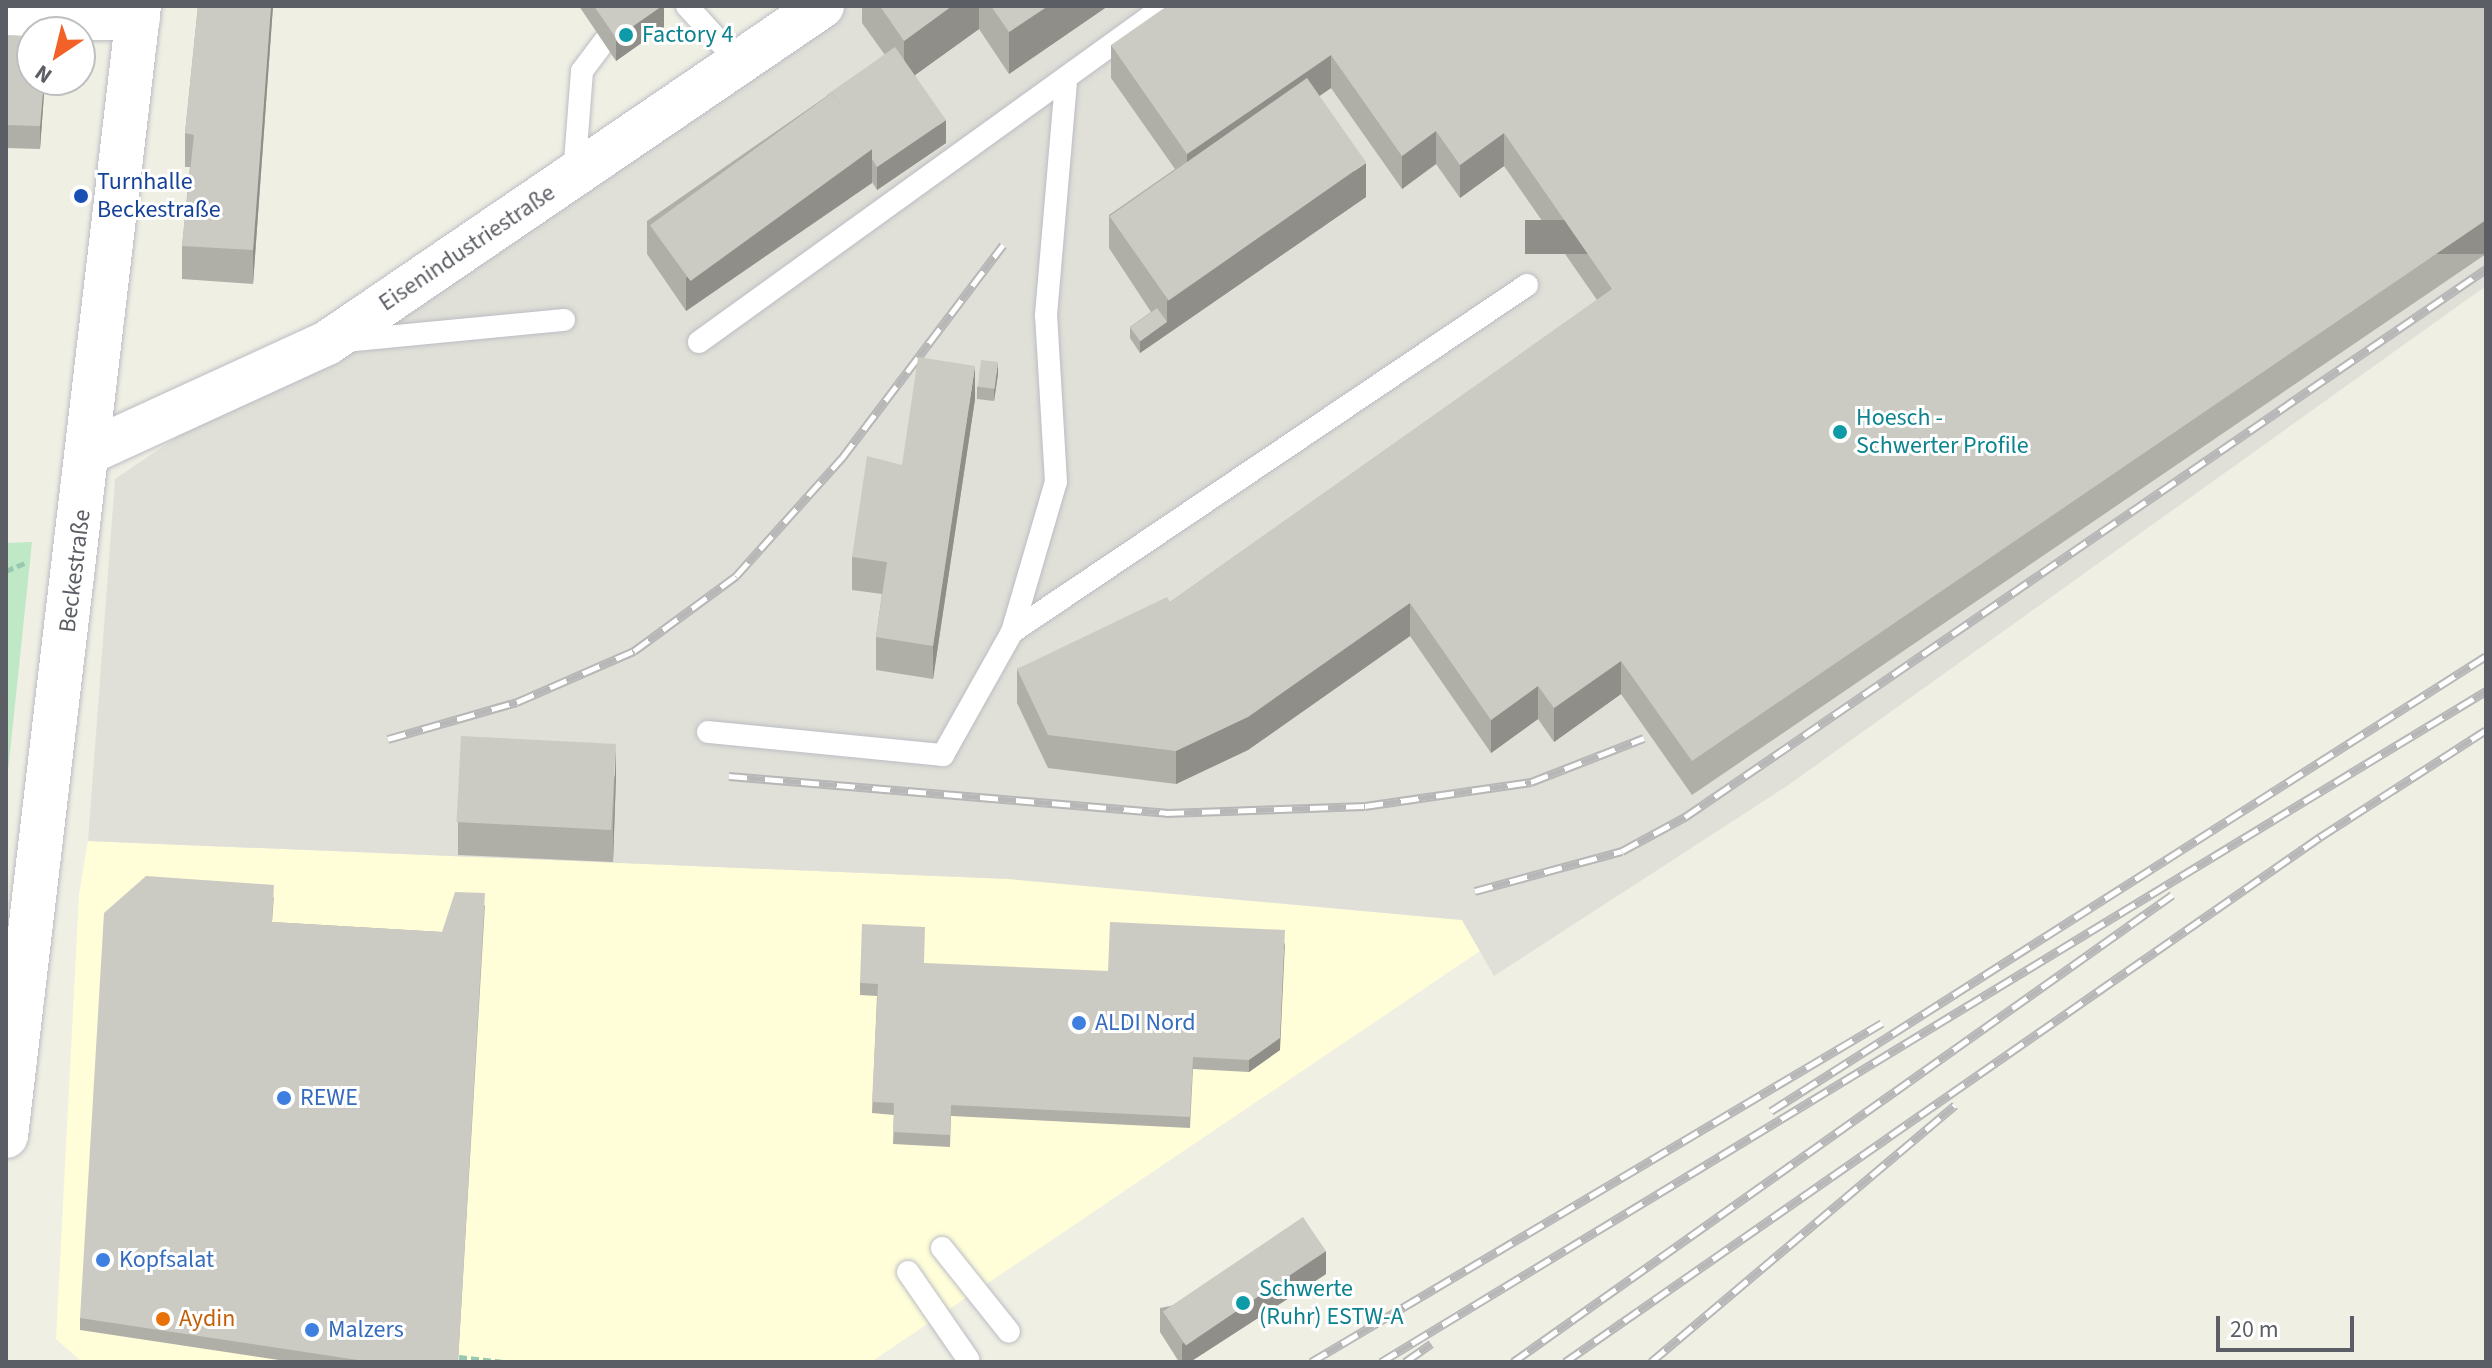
<!DOCTYPE html>
<html>
<head>
<meta charset="utf-8">
<style>
  body { margin:0 }
  #map { position:relative; width:2492px; height:1368px; overflow:hidden; background:#efefe4; font-family:"Source Sans 3",sans-serif }
  div>[style] { position:absolute }
  .commercial>* { inset:0; background:#fffed9 }
  .industrial>* { inset:0; background:#e0e0d8 }
  .green>* { inset:0; background:#bfe8c7 }
  .path>* { height:5px; margin-top:-2.5px; transform-origin:0; background:repeating-linear-gradient(90deg,#98c9b0 0 8px,transparent 0 12px) }
  .roads { filter:drop-shadow(0 0 2px #bbbcc3) drop-shadow(0 0 2px #bbbcc3) }
  .lane>* { height:22px; margin:-11px; padding:0 11px; transform-origin:11px; border-radius:11px; background:#fff }
  .street>* { height:44px; margin:-22px; padding:0 22px; transform-origin:22px; border-radius:22px; background:#fff }
  .secondary>* { height:44px; margin:-22px; padding:0 22px; transform-origin:22px; border-radius:22px; background:#fff }
  .rail>* { height:9px; margin-top:-4.5px; transform-origin:0; background:repeating-linear-gradient(90deg,#fff 0 18px,#b7b7b8 0 36px); box-sizing:border-box; border-block:2px solid #b7b7b8 }
  .wall>* { inset:0; background:#afafa8 }
  .shaded-wall>* { inset:0; background:#8f8e88; transform-origin:0 0 }
  .building>* { inset:0; background:#cccbc3; transform-origin:0 0 }
  .dots>* { width:22px; height:22px; translate:-50% -50%; box-sizing:border-box; border:4px solid #fff; border-radius:50% }
  span { translate:-50% -50%; white-space:nowrap; text-align:center; line-height:1.15; -webkit-text-stroke:6px #fff; paint-order:stroke }
  .culture-label { font-size:24px; color:#0d838f }
  .left { translate:0 -50%; text-align:left }
  .transit-label { font-size:24px; color:#164399 }
  .street-label { font-size:24px; color:#5c5e65 }
  .shop-label { font-size:24px; color:#366cbe }
  .food-label { font-size:24px; color:#c56008 }
  .frame { position:absolute; inset:0; border:8px solid #5c5e65; pointer-events:none }
  .north { position:absolute; left:16px; top:16px; width:80px; height:80px; box-sizing:border-box; background:#fff; border:2px solid #bebfc1; border-radius:50%; rotate:215deg; font-size:22px; font-weight:700; line-height:32px; text-align:center; color:#5c5e65 }
  .north::after { content:''; display:block; margin:auto; width:28px; height:36px; background:#f16128; clip-path:polygon(50% 0,100% 100%,50% 72%,0 100%) }
  .scale { position:absolute; left:2216px; top:1316px; width:138px; height:36px; box-sizing:border-box; border:4px solid #5c5e65; border-top:0; padding-left:10px; font-size:24px; line-height:28px; white-space:nowrap; color:#5c5e65; -webkit-text-stroke:6px #fff; paint-order:stroke }
</style>
</head>
<body>
<div id="map">
  <div class="commercial">
    <i style="clip-path:polygon(88px 841px,1009px 879px,1462px 920px,1480px 951px,871px 1362px,82px 1362px,56px 1339px,79px 895px)"></i>
  </div>
  <div class="industrial">
    <i style="clip-path:polygon(811px 6px,2486px 6px,2486px 286px,1787px 786px,1494px 976px,1462px 920px,1009px 879px,88px 841px,115px 479px)"></i>
  </div>
  <div class="green">
    <i style="clip-path:polygon(32px 542px,9px 762px,6px 785px,6px 543px)"></i>
  </div>
  <div class="path">
    <i style="left:6px;top:571px;width:23px;rotate:-23deg"></i>
    <i style="left:459px;top:1357px;width:45px;rotate:6.3deg"></i>
  </div>
  <div class="roads">
    <div class="lane">
      <i style="left:687px;top:6px;width:77px;rotate:47.6deg"></i>
      <i style="left:574px;top:175px;width:104px;rotate:-85.6deg"></i>
      <i style="left:582px;top:71px;width:36px;rotate:-53deg"></i>
      <i style="left:345px;top:341px;width:220px;rotate:-5.5deg"></i>
      <i style="left:699px;top:342px;width:575px;rotate:-35.79deg"></i>
      <i style="left:1012px;top:632px;width:621px;rotate:-33.97deg"></i>
      <i style="left:708px;top:732px;width:236px;rotate:5.6deg"></i>
      <i style="left:943px;top:755px;width:141px;rotate:-60.7deg"></i>
      <i style="left:1012px;top:632px;width:156px;rotate:-73.7deg"></i>
      <i style="left:1056px;top:482px;width:167px;rotate:-93.4deg"></i>
      <i style="left:1046px;top:315px;width:235px;rotate:-85.1deg"></i>
      <i style="left:942px;top:1248px;width:107px;rotate:51.4deg"></i>
      <i style="left:908px;top:1272px;width:106px;rotate:55.4deg"></i>
    </div>
    <div class="street">
      <i style="left:6px;top:18px;width:132px"></i>
      <i style="left:89px;top:452px;width:262px;rotate:-24.6deg"></i>
      <i style="left:327px;top:343px;width:599px;rotate:-34.25deg"></i>
    </div>
    <div class="secondary">
      <i style="left:6px;top:1136px;width:1138px;rotate:-83.29deg"></i>
    </div>
  </div>
  <div class="rail">
    <i style="left:388px;top:739px;width:134px;rotate:-16deg"></i>
    <i style="left:517px;top:702px;width:128px;rotate:-23.6deg"></i>
    <i style="left:634px;top:651px;width:127px;rotate:-36.3deg"></i>
    <i style="left:736px;top:576px;width:159px;rotate:-48.1deg"></i>
    <i style="left:842px;top:458px;width:267px;rotate:-52.9deg"></i>
    <i style="left:729px;top:776px;width:439px;rotate:4.8deg"></i>
    <i style="left:1166px;top:813px;width:199px;rotate:-2deg"></i>
    <i style="left:1365px;top:806px;width:168px;rotate:-8.2deg"></i>
    <i style="left:1531px;top:782px;width:121px;rotate:-21.3deg"></i>
    <i style="left:1475px;top:891px;width:152px;rotate:-15.2deg"></i>
    <i style="left:1622px;top:851px;width:72px;rotate:-28.4deg"></i>
    <i style="left:1685px;top:817px;width:971px;rotate:-34.38deg"></i>
    <i style="left:1771px;top:1111px;width:847px;rotate:-32.47deg"></i>
    <i style="left:1311px;top:1362px;width:664px;rotate:-30.7deg"></i>
    <i style="left:1381px;top:1362px;width:1293px;rotate:-31.27deg"></i>
    <i style="left:1405px;top:1362px;width:32px;rotate:-35deg"></i>
    <i style="left:1513px;top:1362px;width:808px;rotate:-35.32deg"></i>
    <i style="left:1565px;top:1362px;width:920px;rotate:-34.81deg"></i>
    <i style="left:2320px;top:837px;width:197px;rotate:-32.8deg"></i>
    <i style="left:1651px;top:1362px;width:398px;rotate:-40.2deg"></i>
  </div>
  <div class="wall">
    <i style="clip-path:polygon(198px 6px,273px 6px,253px 284px,182px 279px,182px 246px,190px 167px,185px 167px,185px 133px)"></i>
    <i style="clip-path:polygon(579px 6px,664px 6px,664px 27px,616px 61px)"></i>
    <i style="clip-path:polygon(862px 6px,1108px 6px,1009px 74px,979px 29px,915px 75px,946px 143px,877px 190px,872px 182px,686px 311px,647px 254px,647px 221px,827px 96px,827px 95px,885px 55px,862px 23px)"></i>
    <i style="clip-path:polygon(2486px 6px,2486px 254px,1692px 795px,1621px 694px,1554px 742px,1538px 719px,1491px 753px,1410px 636px,1248px 750px,1176px 784px,1048px 768px,1017px 703px,1017px 669px,1170px 602px,1597px 300px,1504px 166px,1460px 198px,1436px 164px,1402px 189px,1331px 88px,1319px 96px,1366px 197px,1140px 353px,1130px 338px,1130px 327px,1151px 312px,1109px 248px,1109px 215px,1175px 169px,1111px 78px,1111px 45px)"></i>
    <i style="clip-path:polygon(6px 35px,32px 80px,45px 80px,40px 149px,6px 148px)"></i>
    <i style="clip-path:polygon(998px 374px,994px 401px,977px 399px,977px 387px)"></i>
    <i style="clip-path:polygon(975px 399px,933px 679px,876px 670px,876px 637px,882px 594px,852px 590px,852px 557px,902px 465px)"></i>
    <i style="clip-path:polygon(616px 776px,613px 862px,458px 855px,458px 822px)"></i>
    <i style="clip-path:polygon(274px 896px,272px 922px,442px 932px,485px 905px,458px 1362px,292px 1362px,80px 1330px,80px 1318px)"></i>
    <i style="clip-path:polygon(924px 963px,1280px 1050px,1249px 1072px,1193px 1069px,1190px 1128px,951px 1116px,950px 1147px,893px 1144px,894px 1115px,872px 1113px,877px 996px,860px 995px,860px 983px)"></i>
    <i style="clip-path:polygon(1326px 1274px,1190px 1362px,1179px 1362px,1160px 1332px,1160px 1308px)"></i>
  </div>
  <div class="shaded-wall">
    <i style="clip-path:polygon(271px 6px,273px 6px,253px 284px,253px 250px)"></i>
    <i style="clip-path:polygon(662px 6px,664px 6px,664px 27px,616px 61px,616px 38px)"></i>
    <i style="clip-path:polygon(952px 6px,979px 6px,979px 29px,904px 83px,904px 41px)"></i>
    <i style="clip-path:polygon(1048px 6px,1108px 6px,1009px 74px,1009px 32px)"></i>
    <i style="clip-path:polygon(1331px 55px,1331px 88px,1187px 188px,1187px 154px)"></i>
    <i style="clip-path:polygon(44px 80px,45px 80px,40px 149px,40px 126px)"></i>
    <i style="clip-path:polygon(946px 120px,946px 143px,877px 190px,877px 167px)"></i>
    <i style="clip-path:polygon(1436px 131px,1436px 164px,1402px 189px,1402px 156px)"></i>
    <i style="clip-path:polygon(1504px 133px,1504px 166px,1460px 198px,1460px 165px)"></i>
    <i style="clip-path:polygon(872px 149px,872px 183px,686px 311px,686px 278px)"></i>
    <i style="clip-path:polygon(1366px 163px,1366px 197px,1140px 353px,1140px 341px,1167px 322px,1167px 301px)"></i>
    <i style="left:2486px;top:220px;width:34px;height:961px;rotate:90deg"></i>
    <i style="clip-path:polygon(998px 362px,998px 374px,994px 401px,994px 390px)"></i>
    <i style="clip-path:polygon(975px 366px,975px 399px,933px 679px,933px 646px)"></i>
    <i style="clip-path:polygon(1410px 603px,1410px 636px,1248px 750px,1176px 784px,1176px 751px)"></i>
    <i style="clip-path:polygon(1621px 661px,1621px 694px,1554px 742px,1554px 708px)"></i>
    <i style="clip-path:polygon(1538px 686px,1538px 719px,1491px 753px,1491px 720px)"></i>
    <i style="clip-path:polygon(616px 743px,616px 776px,613px 862px,613px 828px)"></i>
    <i style="clip-path:polygon(1285px 942px,1280px 1050px,1249px 1072px,1249px 1060px)"></i>
    <i style="clip-path:polygon(1326px 1251px,1326px 1274px,1190px 1362px,1182px 1362px,1182px 1344px)"></i>
  </div>
  <div class="building">
    <i style="clip-path:polygon(198px 6px,271px 6px,253px 250px,182px 246px,194px 135px,185px 133px)"></i>
    <i style="clip-path:polygon(594px 6px,662px 6px,616px 38px)"></i>
    <i style="clip-path:polygon(880px 6px,952px 6px,904px 41px)"></i>
    <i style="clip-path:polygon(991px 6px,1048px 6px,1009px 32px)"></i>
    <i style="clip-path:polygon(1167px 6px,2486px 6px,2486px 220px,1692px 761px,1621px 661px,1554px 708px,1538px 686px,1491px 720px,1410px 603px,1248px 717px,1176px 751px,1048px 735px,1017px 669px,1167px 597px,1170px 602px,1612px 289px,1504px 133px,1460px 165px,1436px 131px,1402px 156px,1331px 55px,1187px 154px,1111px 45px)"></i>
    <i style="clip-path:polygon(6px 35px,32px 36px,32px 80px,44px 80px,40px 126px,6px 125px)"></i>
    <i style="clip-path:polygon(895px 47px,946px 120px,877px 167px,872px 159px,872px 149px,832px 93px,828px 96px,827px 95px)"></i>
    <i style="left:1307px;top:78px;width:103px;height:241px;rotate:55deg"></i>
    <i style="left:832px;top:93px;width:69px;height:225px;rotate:54deg"></i>
    <i style="left:1157px;top:308px;width:17px;height:33px;rotate:54deg"></i>
    <i style="clip-path:polygon(918px 357px,975px 366px,933px 646px,876px 637px,887px 562px,852px 557px,867px 456px,902px 465px)"></i>
    <i style="left:981px;top:360px;width:17px;height:27px;rotate:7deg"></i>
    <i style="left:461px;top:736px;width:155px;height:86px;rotate:3deg"></i>
    <i style="clip-path:polygon(146px 876px,274px 885px,272px 922px,442px 932px,455px 892px,485px 893px,458px 1362px,371px 1362px,80px 1318px,104px 913px)"></i>
    <i style="clip-path:polygon(1110px 922px,1285px 930px,1280px 1038px,1249px 1060px,1193px 1057px,1190px 1117px,951px 1105px,950px 1135px,893px 1132px,894px 1103px,872px 1102px,878px 984px,860px 983px,862px 924px,925px 927px,924px 963px,1108px 971px)"></i>
    <i style="left:1303px;top:1217px;width:41px;height:169px;rotate:56deg"></i>
  </div>
  <div class="dots">
    <i style="left:626px;top:35px;background:#0f9aa8"></i>
    <i style="left:81px;top:196px;background:#1a4fb4"></i>
    <i style="left:1840px;top:432px;background:#0f9aa8"></i>
    <i style="left:1079px;top:1023px;background:#3f7fe0"></i>
    <i style="left:284px;top:1098px;background:#3f7fe0"></i>
    <i style="left:103px;top:1260px;background:#3f7fe0"></i>
    <i style="left:1243px;top:1303px;background:#0f9aa8"></i>
    <i style="left:163px;top:1319px;background:#e8710a"></i>
    <i style="left:312px;top:1330px;background:#3f7fe0"></i>
  </div>
  <div class="culture-label">
    <span class="left" style="left:642px;top:35px">Factory 4</span>
    <span class="left" style="left:1856px;top:432px">Hoesch -<br>Schwerter Profile</span>
    <span class="left" style="left:1259px;top:1303px">Schwerte<br>(Ruhr) ESTW-A</span>
  </div>
  <div class="transit-label">
    <span class="left" style="left:97px;top:196px">Turnhalle<br>Beckestraße</span>
  </div>
  <div class="street-label">
    <span style="left:467px;top:248px;rotate:-34deg">Eisenindustriestraße</span>
    <span style="left:75px;top:571px;rotate:-83deg">Beckestraße</span>
  </div>
  <div class="shop-label">
    <span class="left" style="left:1095px;top:1023px">ALDI Nord</span>
    <span class="left" style="left:300px;top:1098px">REWE</span>
    <span class="left" style="left:119px;top:1260px">Kopfsalat</span>
    <span class="left" style="left:328px;top:1330px">Malzers</span>
  </div>
  <div class="food-label">
    <span class="left" style="left:179px;top:1319px">Aydin</span>
  </div>
  <div class="frame"></div>
  <div class="north">N</div>
  <div class="scale">20 m</div>
</div>
</body>
</html>
